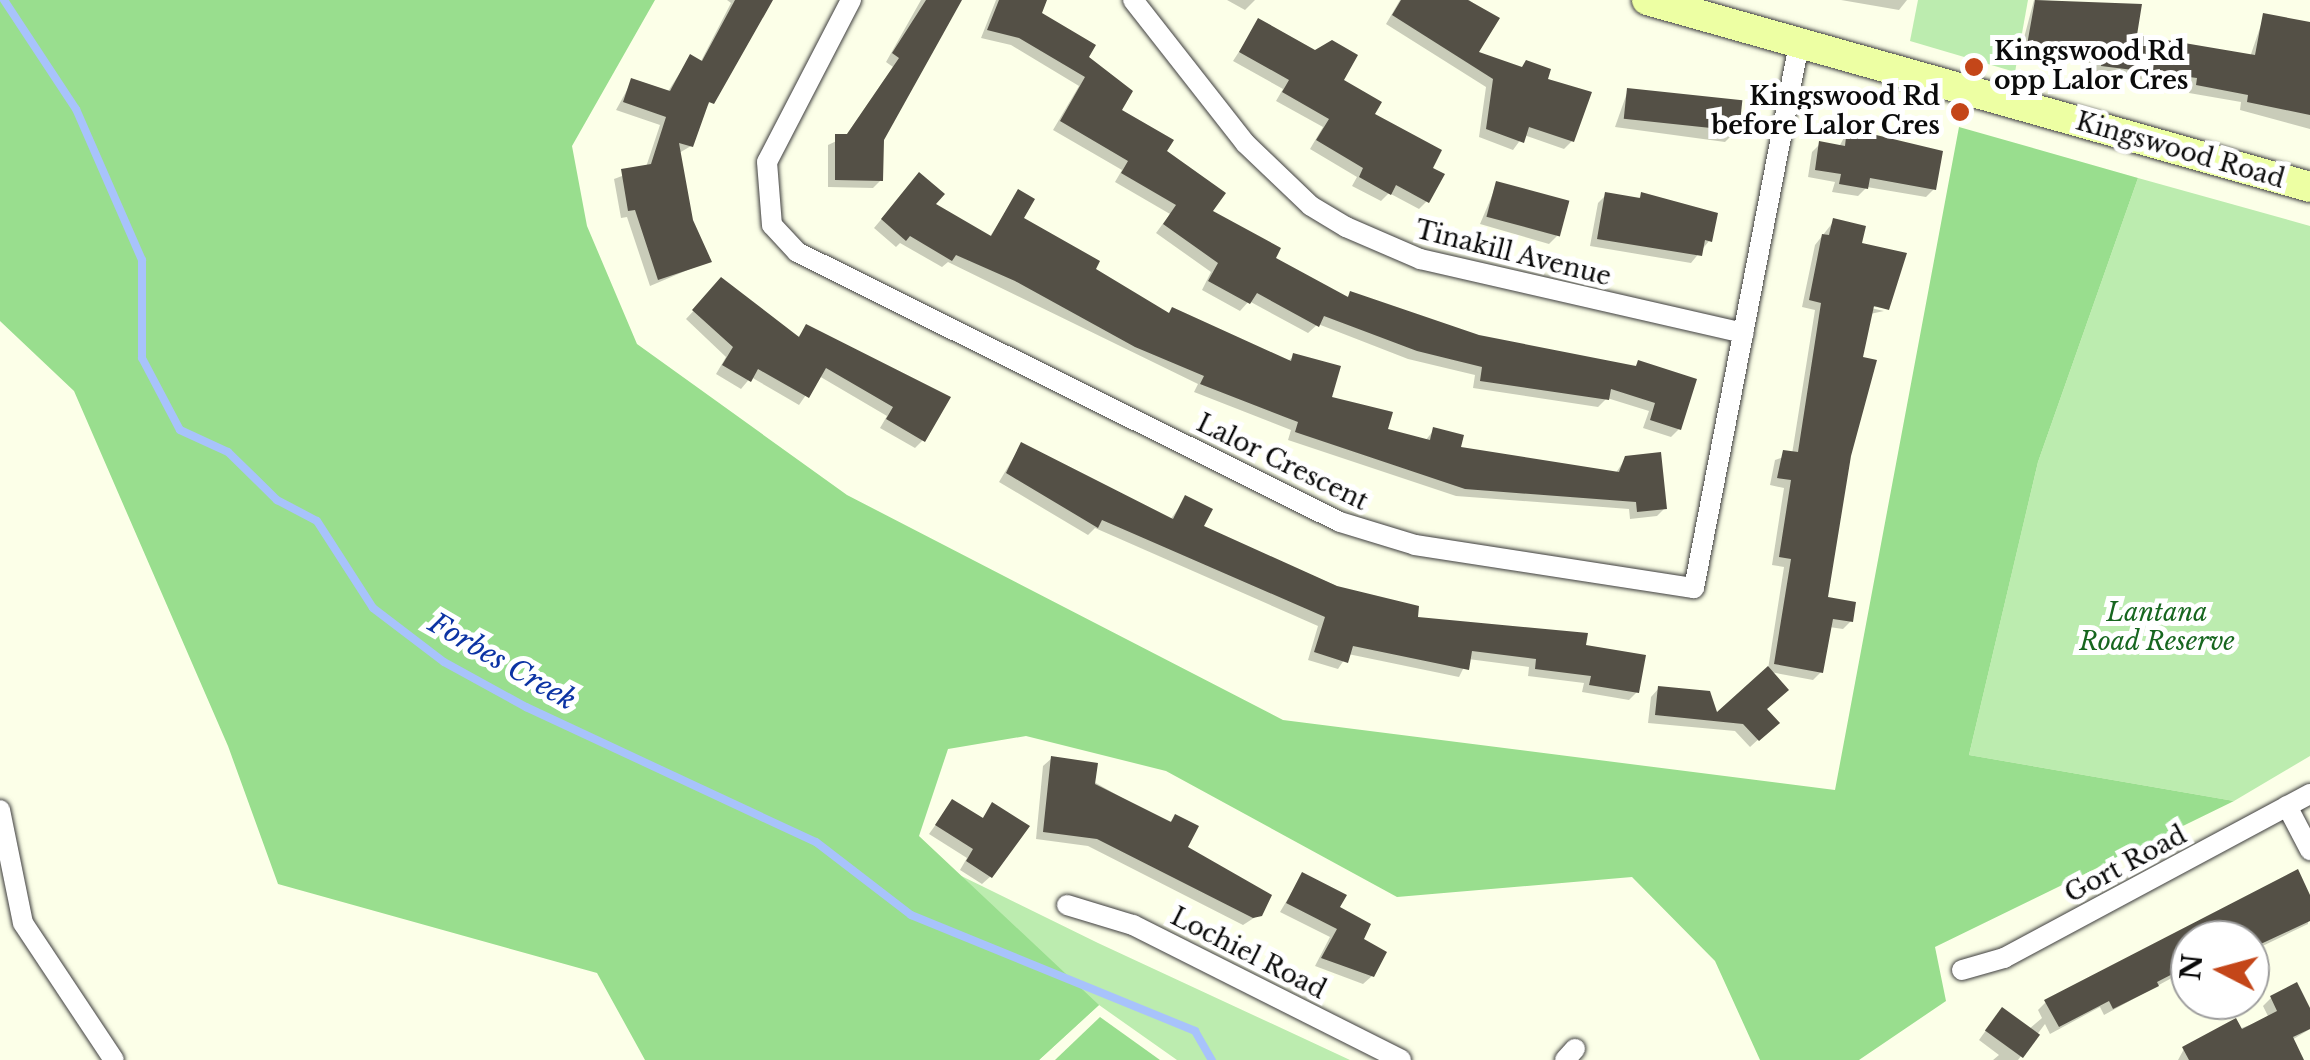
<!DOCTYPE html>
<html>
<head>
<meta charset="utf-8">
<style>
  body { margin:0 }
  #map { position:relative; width:2310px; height:1060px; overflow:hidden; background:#fcffe8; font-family:"Libre Baskerville",serif }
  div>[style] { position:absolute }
  .green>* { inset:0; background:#bcecaf }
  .forest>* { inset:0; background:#99de8e }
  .shadow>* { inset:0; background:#0003 }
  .stream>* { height:8px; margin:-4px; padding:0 4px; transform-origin:4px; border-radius:4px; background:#a8c3fb }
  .building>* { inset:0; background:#545046; transform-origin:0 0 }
  .roads { filter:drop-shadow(0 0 2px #3e3e3e) drop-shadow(0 0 2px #3e3e3e) }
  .street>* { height:20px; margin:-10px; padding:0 10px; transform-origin:10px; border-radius:10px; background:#fff }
  .secondary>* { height:30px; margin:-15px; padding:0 15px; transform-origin:15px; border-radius:15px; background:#edffa3 }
  .dots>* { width:28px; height:28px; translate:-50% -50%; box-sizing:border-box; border:5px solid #fff; border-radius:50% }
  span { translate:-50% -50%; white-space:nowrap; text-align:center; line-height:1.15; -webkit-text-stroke:10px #fff; paint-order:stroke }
  .poi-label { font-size:25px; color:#0b0b0b; font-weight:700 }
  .left { translate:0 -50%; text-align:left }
  .right { translate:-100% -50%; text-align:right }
  .street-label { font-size:25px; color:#0b0b0b }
  .park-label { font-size:25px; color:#17661f; font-style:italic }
  .water-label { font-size:28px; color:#0c33a4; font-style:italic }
  .north { position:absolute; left:2170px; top:920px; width:100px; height:100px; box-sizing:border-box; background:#fff; border:2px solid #9d9d9d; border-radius:50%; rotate:276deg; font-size:28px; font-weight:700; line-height:40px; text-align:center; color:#0b0b0b }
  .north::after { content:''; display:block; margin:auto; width:35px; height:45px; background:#c44619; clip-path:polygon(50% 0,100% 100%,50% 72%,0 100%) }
</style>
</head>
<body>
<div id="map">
  <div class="green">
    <i style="clip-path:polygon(1918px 0,2028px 0,2015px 72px,1910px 41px)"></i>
    <i style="clip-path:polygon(2138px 178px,2310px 226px,2310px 756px,2234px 801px,1969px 755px,2038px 462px)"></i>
    <i style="clip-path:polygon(739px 767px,1098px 943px,1350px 1060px,1177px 1060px,1099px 1005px,1039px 1060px,687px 1060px)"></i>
  </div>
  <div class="forest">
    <i style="clip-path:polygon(0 0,655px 0,572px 146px,587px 226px,637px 344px,847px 495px,1283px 720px,1835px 790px,1959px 127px,2138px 178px,2038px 462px,1969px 755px,2234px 801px,1935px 947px,1946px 1001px,1859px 1060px,1760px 1060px,1715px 961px,1632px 877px,1397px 897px,1166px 771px,1026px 736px,948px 749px,919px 836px,1099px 1005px,1039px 1060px,645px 1060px,597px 973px,278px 884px,228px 746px,74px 391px,0 321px)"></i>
    <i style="clip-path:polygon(1100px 1017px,1160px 1060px,1055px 1060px)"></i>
  </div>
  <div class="shadow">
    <i style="clip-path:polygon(727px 0,772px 0,703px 113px,691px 146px,679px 153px,690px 220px,709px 261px,650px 286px,627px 217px,621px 218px,614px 179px,646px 167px,660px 125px,616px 110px,632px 81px,667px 93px,690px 57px,700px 63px,731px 3px)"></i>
    <i style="clip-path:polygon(921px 0,960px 0,882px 139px,881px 180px,873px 188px,828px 187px,828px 145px,845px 137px,893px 67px,886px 62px)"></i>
    <i style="clip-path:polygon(996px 0,1037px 0,1039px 14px,1086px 58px,1119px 111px,1164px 152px,1210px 211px,1272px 259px,1346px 298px,1351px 294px,1478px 337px,1634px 368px,1638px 363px,1679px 429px,1671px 437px,1643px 428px,1649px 411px,1607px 398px,1598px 407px,1473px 388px,1475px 375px,1408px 359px,1318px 324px,1308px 333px,1249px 301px,1240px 311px,1202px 290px,1211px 272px,1156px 233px,1170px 214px,1115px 182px,1122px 170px,1053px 130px,1079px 86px,1011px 45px,981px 38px)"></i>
    <i style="clip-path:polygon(1227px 0,1255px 0,1245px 10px)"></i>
    <i style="clip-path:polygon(1400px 0,1469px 0,1496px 19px,1475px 54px,1544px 80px,1572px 141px,1564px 149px,1524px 135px,1513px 150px,1479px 137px,1486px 87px,1386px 24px)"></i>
    <i style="clip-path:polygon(1841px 0,1907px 0,1899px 10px)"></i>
    <i style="clip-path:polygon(2034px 0,2139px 6px,2134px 37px,2250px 57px,2264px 16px,2310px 36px,2310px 129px,2240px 110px,2241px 102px,2189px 93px,2190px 85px,2094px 74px,2095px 66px,2020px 53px)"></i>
    <i style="clip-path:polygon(1259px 21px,1340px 81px,1430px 169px,1427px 201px,1419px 209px,1389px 193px,1381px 201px,1352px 186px,1357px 177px,1310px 149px,1323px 127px,1276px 101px,1283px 89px,1233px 61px)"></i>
    <i style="clip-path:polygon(1628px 90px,1739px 102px,1733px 134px,1725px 142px,1615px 127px)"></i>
    <i style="clip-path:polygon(1848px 130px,1934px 189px,1926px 197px,1867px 187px,1858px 196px,1832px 192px,1835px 182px,1808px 177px,1812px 152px,1820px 144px,1839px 147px)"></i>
    <i style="clip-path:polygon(911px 184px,932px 205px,989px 238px,1019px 192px,1020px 219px,1092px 270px,1168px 315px,1287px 362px,1294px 356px,1329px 399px,1385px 431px,1425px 441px,1434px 430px,1458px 449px,1615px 474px,1626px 458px,1665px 508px,1657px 516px,1630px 519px,1629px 509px,1456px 496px,1288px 440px,1291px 430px,1194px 392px,1198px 384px,948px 262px,942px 267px,900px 243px,896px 247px,874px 228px)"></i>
    <i style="clip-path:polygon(1497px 184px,1557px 236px,1549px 244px,1480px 224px)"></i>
    <i style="clip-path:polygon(1606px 195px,1637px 200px,1642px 195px,1709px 241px,1691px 263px,1590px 246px,1598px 203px)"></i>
    <i style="clip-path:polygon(1834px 221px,1859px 244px,1887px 308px,1862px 306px,1884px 311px,1870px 314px,1860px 359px,1825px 599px,1851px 621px,1843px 629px,1829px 627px,1821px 672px,1813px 680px,1770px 672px,1764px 709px,1776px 723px,1750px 747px,1735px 731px,1648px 723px,1651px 697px,1659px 688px,1716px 717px,1768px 669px,1784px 567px,1772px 565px,1784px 488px,1770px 485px,1775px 460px,1792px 454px,1815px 310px,1802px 307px,1815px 245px)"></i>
    <i style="clip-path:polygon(721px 281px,797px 338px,807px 327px,948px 398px,923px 440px,915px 448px,880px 428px,887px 416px,819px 376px,799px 405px,751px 377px,741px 389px,716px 374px,726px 357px,686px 319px)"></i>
    <i style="clip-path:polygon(1021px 445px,1170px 520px,1186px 498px,1201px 527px,1415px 620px,1584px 647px,1637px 692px,1629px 700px,1582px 692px,1584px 683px,1528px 676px,1529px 667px,1468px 659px,1459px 677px,1348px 654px,1338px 669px,1308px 660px,1318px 626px,1095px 528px,1088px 535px,999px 482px)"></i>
    <i style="clip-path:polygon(1052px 758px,1168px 824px,1175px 817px,1185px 848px,1260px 914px,1243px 925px,1088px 846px,1036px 839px,1043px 766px)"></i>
    <i style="clip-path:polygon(952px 802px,981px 820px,992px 806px,991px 876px,982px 884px,960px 870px,967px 858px,929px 834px)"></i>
    <i style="clip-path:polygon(2297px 873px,2310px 901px,2308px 924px,2250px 952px,2250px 940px,2190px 940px,2190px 968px,2104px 1015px,2100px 1007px,2050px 1034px,2045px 1024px,2018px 1060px,1993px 1060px,1999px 1055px,1979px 1040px,1994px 1019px,2028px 1030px,2042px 1018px,2038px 1010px,2046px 1002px)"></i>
    <i style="clip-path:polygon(1302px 875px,1360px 940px,1372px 976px,1363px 984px,1315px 966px,1330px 937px,1280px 912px)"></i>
    <i style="clip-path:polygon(2271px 998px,2310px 1013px,2310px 1029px,2292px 1040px,2302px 1060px,2178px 1060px,2184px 1049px,2269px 1018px,2263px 1006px)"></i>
  </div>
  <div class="stream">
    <i style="left:4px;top:0;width:131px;rotate:56.6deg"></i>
    <i style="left:76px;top:109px;width:165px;rotate:66.4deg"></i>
    <i style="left:142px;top:260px;width:98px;rotate:90deg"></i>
    <i style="left:142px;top:358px;width:81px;rotate:62.2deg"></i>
    <i style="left:180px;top:430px;width:53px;rotate:24.6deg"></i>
    <i style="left:228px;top:452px;width:69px;rotate:44.4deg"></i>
    <i style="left:277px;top:500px;width:45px;rotate:27.7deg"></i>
    <i style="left:317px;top:521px;width:103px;rotate:57.2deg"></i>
    <i style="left:373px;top:608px;width:89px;rotate:37.3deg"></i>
    <i style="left:444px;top:662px;width:94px;rotate:28.8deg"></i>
    <i style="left:526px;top:707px;width:320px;rotate:25deg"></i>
    <i style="left:816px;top:842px;width:120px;rotate:37.5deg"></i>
    <i style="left:911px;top:915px;width:307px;rotate:22.2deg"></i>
    <i style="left:1195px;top:1031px;width:34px;rotate:60deg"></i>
  </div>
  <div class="building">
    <i style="clip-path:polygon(735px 0,773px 0,714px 104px,709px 102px,693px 147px,679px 143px,693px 220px,712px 262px,658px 280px,635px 210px,628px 211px,621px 169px,651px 164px,666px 117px,623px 102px,631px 78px,670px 91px,690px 54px,702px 61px)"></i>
    <i style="clip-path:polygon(926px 0,962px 0,884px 140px,883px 181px,835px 180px,835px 134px,847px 134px,899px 58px,892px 53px)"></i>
    <i style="clip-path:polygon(999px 0,1047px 0,1042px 13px,1096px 45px,1089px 57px,1133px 91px,1122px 110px,1174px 140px,1167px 151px,1226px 193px,1213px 211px,1281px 248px,1276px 258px,1348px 297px,1350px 291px,1479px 335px,1636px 366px,1638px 360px,1697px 379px,1681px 430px,1650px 420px,1655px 403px,1611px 389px,1609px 400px,1480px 381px,1482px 367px,1417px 351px,1324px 316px,1319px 327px,1257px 293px,1250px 304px,1208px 281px,1218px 263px,1163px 224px,1176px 205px,1121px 173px,1128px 161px,1060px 121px,1085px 77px,1019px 38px,987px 30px)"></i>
    <i style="clip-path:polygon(1401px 0,1468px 0,1500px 18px,1479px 52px,1522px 67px,1526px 60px,1551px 69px,1548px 79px,1592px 92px,1574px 142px,1529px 127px,1524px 143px,1486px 129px,1493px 79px,1392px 15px)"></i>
    <i style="clip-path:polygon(2035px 0,2142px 4px,2137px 35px,2255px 55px,2263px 13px,2310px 22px,2310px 115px,2247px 102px,2248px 95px,2196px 85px,2197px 78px,2101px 66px,2102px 59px,2027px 45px)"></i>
    <i style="clip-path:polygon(1258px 18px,1315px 50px,1332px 40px,1358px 55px,1344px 80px,1382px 102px,1375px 114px,1442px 150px,1433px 168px,1445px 174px,1429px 203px,1396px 185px,1391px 195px,1359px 177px,1363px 168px,1316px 140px,1329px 119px,1282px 92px,1289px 80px,1239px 52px)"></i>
    <i style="left:1627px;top:88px;width:116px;height:31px;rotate:6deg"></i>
    <i style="clip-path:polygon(1847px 128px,1943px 151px,1936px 190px,1870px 178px,1868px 189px,1839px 184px,1841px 174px,1815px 170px,1819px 141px,1845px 146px)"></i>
    <i style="clip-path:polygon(919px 172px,945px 194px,936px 204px,991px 236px,1018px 189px,1035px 199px,1024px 218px,1100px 261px,1096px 269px,1169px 313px,1172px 307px,1291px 361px,1293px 353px,1341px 366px,1332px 397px,1393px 412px,1388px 429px,1430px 440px,1433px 427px,1464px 435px,1461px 447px,1619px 472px,1625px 456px,1661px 452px,1667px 509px,1637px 512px,1636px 502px,1465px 489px,1295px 432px,1298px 422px,1200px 384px,1204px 376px,1135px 347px,1015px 281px,956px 255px,952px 261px,910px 236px,906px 241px,881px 219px)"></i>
    <i style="left:1496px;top:181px;width:76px;height:37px;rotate:15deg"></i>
    <i style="clip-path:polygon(1605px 192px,1640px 198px,1641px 192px,1718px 213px,1712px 242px,1705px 240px,1702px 256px,1597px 239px)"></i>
    <i style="clip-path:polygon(1833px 218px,1866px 226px,1862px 243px,1907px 253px,1889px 310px,1874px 306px,1863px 357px,1877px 360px,1851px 456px,1828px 597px,1856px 602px,1853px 622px,1833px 619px,1823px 673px,1774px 664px,1791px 559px,1779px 557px,1791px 480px,1777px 478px,1783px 450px,1798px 452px,1821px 303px,1809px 300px,1822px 234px,1829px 235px)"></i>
    <i style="clip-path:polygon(721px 277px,799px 337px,806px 324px,951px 397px,925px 442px,886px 419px,893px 407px,826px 368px,809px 398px,758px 369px,751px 382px,722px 365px,733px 347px,692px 310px)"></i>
    <i style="clip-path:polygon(1021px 442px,1173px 519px,1185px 495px,1213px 509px,1204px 526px,1337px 586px,1419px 606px,1418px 617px,1588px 633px,1586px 645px,1646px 655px,1639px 693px,1589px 685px,1591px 676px,1535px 669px,1536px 659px,1472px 651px,1469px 670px,1353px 646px,1348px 663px,1314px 652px,1325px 617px,1102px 520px,1098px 528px,1006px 473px)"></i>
    <i style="clip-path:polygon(1768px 666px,1789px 690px,1767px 709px,1780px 723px,1759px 741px,1743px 724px,1655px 715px,1658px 686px,1710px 691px,1717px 712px)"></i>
    <i style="clip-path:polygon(1051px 756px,1098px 763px,1095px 784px,1171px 822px,1175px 814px,1199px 826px,1188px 847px,1272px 895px,1262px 916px,1253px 918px,1097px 839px,1043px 832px)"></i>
    <i style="clip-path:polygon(952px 799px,983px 818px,992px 802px,1030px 826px,992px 878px,966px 861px,973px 849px,935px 825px)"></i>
    <i style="clip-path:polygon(2298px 869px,2310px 895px,2310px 921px,2250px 949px,2250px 940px,2190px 940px,2190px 965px,2157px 982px,2159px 986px,2113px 1009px,2109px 1001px,2059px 1027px,2044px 1000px)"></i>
    <i style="clip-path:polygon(1302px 872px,1347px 895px,1340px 907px,1371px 924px,1364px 939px,1387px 952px,1374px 977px,1321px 958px,1337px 929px,1286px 903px)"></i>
    <i style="clip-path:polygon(2297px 982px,2310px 1008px,2310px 1029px,2293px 1037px,2304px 1060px,2189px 1060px,2182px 1047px,2236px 1018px,2242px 1029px,2277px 1011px,2270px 996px)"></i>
    <i style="left:2002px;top:1007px;width:47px;height:29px;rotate:36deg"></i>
  </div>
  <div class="roads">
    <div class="street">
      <i style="left:851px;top:0;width:182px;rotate:117.4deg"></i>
      <i style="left:767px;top:162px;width:63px;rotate:85.5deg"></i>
      <i style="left:772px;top:225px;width:37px;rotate:47deg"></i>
      <i style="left:797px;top:252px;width:606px;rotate:26.44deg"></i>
      <i style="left:1340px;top:522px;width:78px;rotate:17deg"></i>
      <i style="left:1415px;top:545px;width:282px;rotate:8.8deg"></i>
      <i style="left:1694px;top:588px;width:554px;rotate:-79.08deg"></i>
      <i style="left:1133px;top:0;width:182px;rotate:51.9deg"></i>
      <i style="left:1245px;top:143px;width:91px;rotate:43.7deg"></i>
      <i style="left:1311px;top:206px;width:41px;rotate:31deg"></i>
      <i style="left:1346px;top:227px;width:81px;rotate:23.4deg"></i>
      <i style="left:1420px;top:259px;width:332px;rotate:12.9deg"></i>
      <i style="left:2287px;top:806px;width:50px;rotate:62.4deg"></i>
      <i style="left:0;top:810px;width:115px;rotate:78.5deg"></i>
      <i style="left:23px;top:923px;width:164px;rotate:56.4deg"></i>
      <i style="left:1067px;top:905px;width:69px;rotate:16.9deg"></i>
      <i style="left:1133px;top:925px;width:300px;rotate:26.7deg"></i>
      <i style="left:1962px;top:970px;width:44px;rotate:-15.9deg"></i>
      <i style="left:2004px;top:958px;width:347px;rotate:-28.2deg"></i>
      <i style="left:1565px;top:1060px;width:15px;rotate:-48deg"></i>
    </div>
    <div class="secondary">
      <i style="left:1647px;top:0;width:689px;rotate:15.75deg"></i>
    </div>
  </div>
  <div class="dots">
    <i style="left:1974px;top:67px;background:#c44619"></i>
    <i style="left:1960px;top:112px;background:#c44619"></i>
  </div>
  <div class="poi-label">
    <span class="left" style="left:1994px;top:67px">Kingswood Rd<br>opp Lalor Cres</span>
    <span class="right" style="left:1940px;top:112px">Kingswood Rd<br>before Lalor Cres</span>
  </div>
  <div class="street-label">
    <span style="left:2180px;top:151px;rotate:16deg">Kingswood Road</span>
    <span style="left:1513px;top:254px;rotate:14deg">Tinakill Avenue</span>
    <span style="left:1282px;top:463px;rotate:26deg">Lalor Crescent</span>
    <span style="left:2126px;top:865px;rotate:-28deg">Gort Road</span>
    <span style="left:1248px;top:954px;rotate:27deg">Lochiel Road</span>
  </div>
  <div class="park-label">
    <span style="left:2157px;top:628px">Lantana<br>Road Reserve</span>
  </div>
  <div class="water-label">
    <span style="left:502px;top:662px;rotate:30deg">Forbes Creek</span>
  </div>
  <div class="north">N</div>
</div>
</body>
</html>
